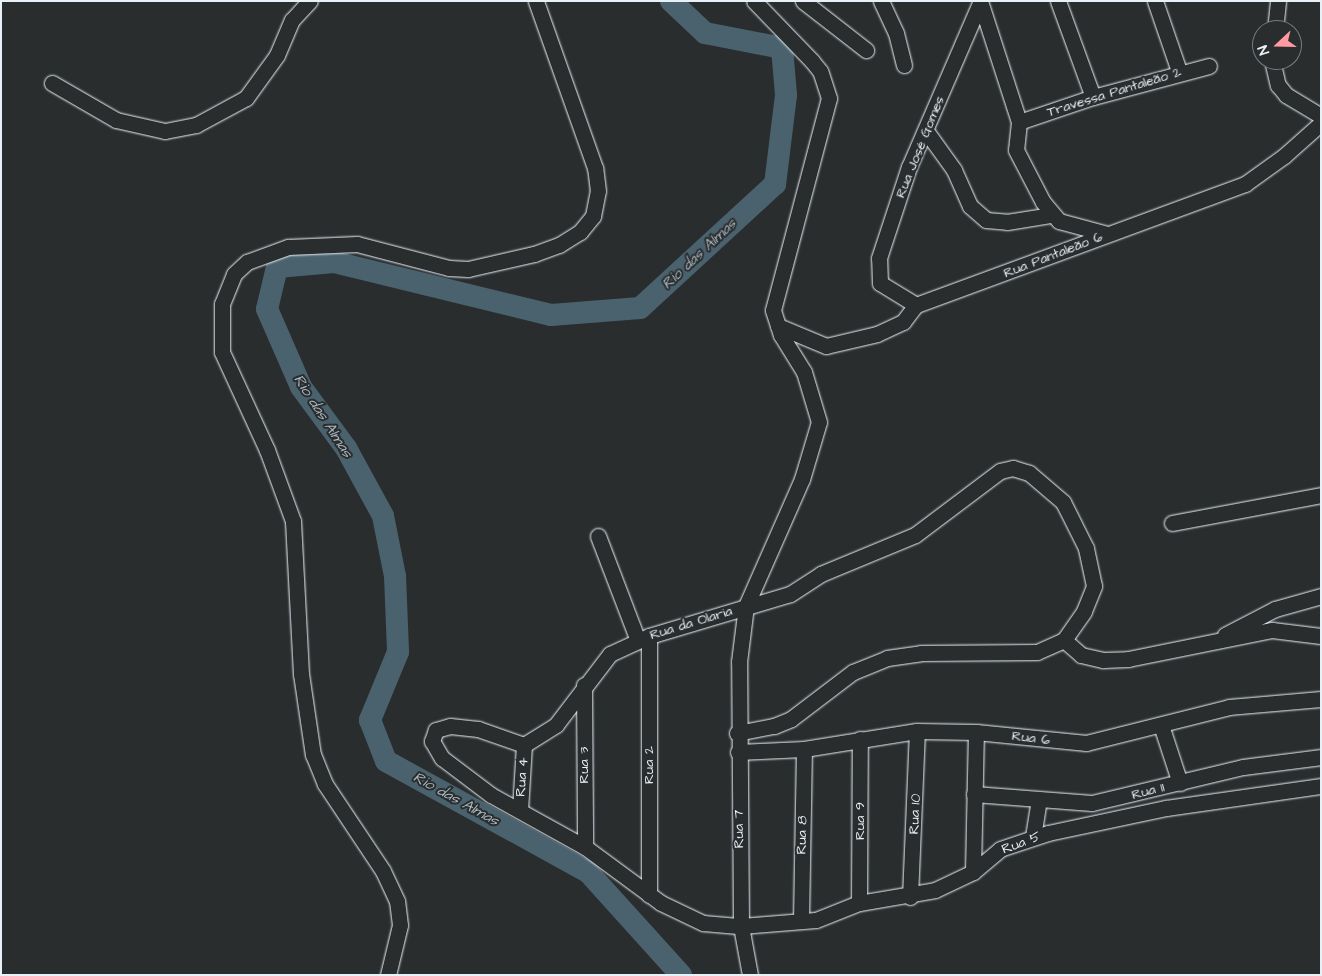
<!DOCTYPE html>
<html>
<head>
<meta charset="utf-8">
<style>
  body { margin:0 }
  #map { position:relative; width:1322px; height:976px; overflow:hidden; background:#2a2d2e; font-family:"Architects Daughter",sans-serif }
  div>[style] { position:absolute }
  .river>* { height:22px; margin:-11px; padding:0 11px; transform-origin:11px; border-radius:11px; background:#4a626e }
  .roads { filter:drop-shadow(0 0 1px #e8f1f8) drop-shadow(0 0 1px #e8f1f8) }
  .minor>* { height:15px; margin:-7.5px; padding:0 7.5px; transform-origin:7.5px; border-radius:7.5px; background:#2a2d2e }
  span { translate:-50% -50%; white-space:nowrap; text-align:center; line-height:1.15; -webkit-text-stroke:4px #2a2d2e; paint-order:stroke }
  .street-label { font-size:14px; color:#e8f1f8 }
  .water-label { font-size:15px; color:#a9b8c1; font-style:italic }
  .frame { position:absolute; inset:0; border:2px solid #e8f1f8; pointer-events:none }
  .north { position:absolute; left:1252px; top:20px; width:50px; height:50px; box-sizing:border-box; background:#2a2d2e; border:1px solid #767b7f; border-radius:50%; rotate:249deg; font-size:14px; font-weight:700; line-height:20px; text-align:center; color:#e8f1f8 }
  .north::after { content:''; display:block; margin:auto; width:18px; height:22px; background:#ff9aa2; clip-path:polygon(50% 0,100% 100%,50% 72%,0 100%) }
</style>
</head>
<body>
<div id="map">
  <div class="river">
    <i style="left:671px;top:1px;width:47px;rotate:43.3deg"></i>
    <i style="left:705px;top:33px;width:78px;rotate:11deg"></i>
    <i style="left:782px;top:48px;width:47px;rotate:85.1deg"></i>
    <i style="left:786px;top:95px;width:90px;rotate:97deg"></i>
    <i style="left:775px;top:184px;width:183px;rotate:137.4deg"></i>
    <i style="left:640px;top:308px;width:89px;rotate:175.5deg"></i>
    <i style="left:551px;top:315px;width:223px;rotate:-166.3deg"></i>
    <i style="left:334px;top:262px;width:57px;rotate:175deg"></i>
    <i style="left:277px;top:267px;width:43px;rotate:103.4deg"></i>
    <i style="left:267px;top:309px;width:85px;rotate:66.4deg"></i>
    <i style="left:301px;top:387px;width:76px;rotate:53.6deg"></i>
    <i style="left:346px;top:448px;width:77px;rotate:61.4deg"></i>
    <i style="left:383px;top:516px;width:61px;rotate:78.7deg"></i>
    <i style="left:395px;top:576px;width:76px;rotate:87.7deg"></i>
    <i style="left:398px;top:652px;width:74px;rotate:112.4deg"></i>
    <i style="left:370px;top:720px;width:44px;rotate:68.7deg"></i>
    <i style="left:386px;top:761px;width:230px;rotate:28.8deg"></i>
    <i style="left:588px;top:872px;width:139px;rotate:47.9deg"></i>
  </div>
  <div class="roads">
    <div class="minor">
      <i style="left:803px;top:1px;width:80px;rotate:37.9deg"></i>
      <i style="left:881px;top:1px;width:35px;rotate:65deg"></i>
      <i style="left:896px;top:33px;width:33px;rotate:76deg"></i>
      <i style="left:980px;top:1px;width:127px;rotate:72.1deg"></i>
      <i style="left:1019px;top:122px;width:28px;rotate:96deg"></i>
      <i style="left:1016px;top:150px;width:59px;rotate:62.6deg"></i>
      <i style="left:1043px;top:202px;width:25px;rotate:50deg"></i>
      <i style="left:1059px;top:221px;width:50px;rotate:15.2deg"></i>
      <i style="left:1058px;top:1px;width:102px;rotate:70deg"></i>
      <i style="left:1155px;top:1px;width:74px;rotate:71.1deg"></i>
      <i style="left:1275px;top:30px;width:29px;rotate:-84deg"></i>
      <i style="left:1272px;top:60px;width:26px;rotate:77deg"></i>
      <i style="left:1278px;top:85px;width:13px;rotate:51deg"></i>
      <i style="left:1286px;top:95px;width:41px;rotate:31deg"></i>
      <i style="left:52px;top:83px;width:74px;rotate:30deg"></i>
      <i style="left:116px;top:120px;width:50px;rotate:12.7deg"></i>
      <i style="left:165px;top:131px;width:32px;rotate:-11deg"></i>
      <i style="left:196px;top:125px;width:57px;rotate:-28.4deg"></i>
      <i style="left:246px;top:98px;width:53px;rotate:-54.2deg"></i>
      <i style="left:277px;top:55px;width:38px;rotate:-67deg"></i>
      <i style="left:292px;top:20px;width:26px;rotate:-47deg"></i>
      <i style="left:1019px;top:122px;width:78px;rotate:-18.7deg"></i>
      <i style="left:1093px;top:97px;width:120px;rotate:-15deg"></i>
      <i style="left:926px;top:131px;width:48px;rotate:54.3deg"></i>
      <i style="left:954px;top:170px;width:39px;rotate:66deg"></i>
      <i style="left:970px;top:206px;width:21px;rotate:41deg"></i>
      <i style="left:986px;top:220px;width:21px;rotate:5deg"></i>
      <i style="left:1007px;top:222px;width:45px;rotate:-9deg"></i>
      <i style="left:916px;top:305px;width:42px;rotate:-148.6deg"></i>
      <i style="left:880px;top:283px;width:25px;rotate:-92deg"></i>
      <i style="left:879px;top:258px;width:96px;rotate:-71.8deg"></i>
      <i style="left:909px;top:167px;width:179px;rotate:-66.6deg"></i>
      <i style="left:778px;top:326px;width:52px;rotate:22.6deg"></i>
      <i style="left:826px;top:346px;width:52px;rotate:-13.2deg"></i>
      <i style="left:877px;top:334px;width:29px;rotate:-25deg"></i>
      <i style="left:903px;top:322px;width:21px;rotate:-53deg"></i>
      <i style="left:916px;top:305px;width:351px;rotate:-20.2deg"></i>
      <i style="left:1245px;top:184px;width:48px;rotate:-35.7deg"></i>
      <i style="left:1284px;top:156px;width:50px;rotate:-41.7deg"></i>
      <i style="left:1172px;top:523px;width:152px;rotate:-10.6deg"></i>
      <i style="left:598px;top:536px;width:112px;rotate:69.1deg"></i>
      <i style="left:1225px;top:635px;width:56px;rotate:-27.5deg"></i>
      <i style="left:1275px;top:609px;width:48px;rotate:-15.8deg"></i>
      <i style="left:649px;top:636px;width:259px;rotate:90deg"></i>
      <i style="left:1064px;top:640px;width:23px;rotate:41deg"></i>
      <i style="left:1081px;top:655px;width:23px;rotate:13deg"></i>
      <i style="left:1103px;top:660px;width:25px;rotate:-2deg"></i>
      <i style="left:1128px;top:659px;width:147px;rotate:-11.4deg"></i>
      <i style="left:1272px;top:630px;width:49px;rotate:7deg"></i>
      <i style="left:584px;top:685px;width:162px;rotate:89.6deg"></i>
      <i style="left:1161px;top:725px;width:61px;rotate:71.9deg"></i>
      <i style="left:737px;top:733px;width:38px;rotate:-11deg"></i>
      <i style="left:774px;top:726px;width:18px;rotate:-22deg"></i>
      <i style="left:791px;top:719px;width:78px;rotate:-37.2deg"></i>
      <i style="left:853px;top:672px;width:37px;rotate:-22deg"></i>
      <i style="left:887px;top:658px;width:34px;rotate:-8deg"></i>
      <i style="left:921px;top:653px;width:116px;rotate:-0.5deg"></i>
      <i style="left:1037px;top:652px;width:30px;rotate:-24deg"></i>
      <i style="left:1064px;top:640px;width:35px;rotate:-55deg"></i>
      <i style="left:1084px;top:611px;width:27px;rotate:-68deg"></i>
      <i style="left:1094px;top:586px;width:39px;rotate:-102deg"></i>
      <i style="left:1086px;top:548px;width:51px;rotate:-116.6deg"></i>
      <i style="left:1063px;top:502px;width:45px;rotate:-139.5deg"></i>
      <i style="left:1029px;top:473px;width:17px;rotate:-163deg"></i>
      <i style="left:1013px;top:468px;width:13px;rotate:167deg"></i>
      <i style="left:1000px;top:471px;width:106px;rotate:143deg"></i>
      <i style="left:915px;top:535px;width:102px;rotate:157.5deg"></i>
      <i style="left:821px;top:574px;width:37px;rotate:147deg"></i>
      <i style="left:790px;top:594px;width:147px;rotate:163.4deg"></i>
      <i style="left:649px;top:636px;width:43px;rotate:155.2deg"></i>
      <i style="left:610px;top:654px;width:89px;rotate:127.3deg"></i>
      <i style="left:556px;top:725px;width:38px;rotate:148deg"></i>
      <i style="left:524px;top:745px;width:49px;rotate:-160.8deg"></i>
      <i style="left:478px;top:729px;width:28px;rotate:-174deg"></i>
      <i style="left:450px;top:726px;width:15px;rotate:164deg"></i>
      <i style="left:436px;top:730px;width:12px;rotate:110deg"></i>
      <i style="left:432px;top:741px;width:20px;rotate:60deg"></i>
      <i style="left:442px;top:758px;width:61px;rotate:37.1deg"></i>
      <i style="left:491px;top:795px;width:107px;rotate:29deg"></i>
      <i style="left:585px;top:847px;width:94px;rotate:36.4deg"></i>
      <i style="left:661px;top:903px;width:47px;rotate:25.5deg"></i>
      <i style="left:703px;top:923px;width:38px;rotate:5deg"></i>
      <i style="left:741px;top:926px;width:75px;rotate:-4.6deg"></i>
      <i style="left:816px;top:920px;width:46px;rotate:-21.6deg"></i>
      <i style="left:859px;top:903px;width:77px;rotate:-9.7deg"></i>
      <i style="left:935px;top:890px;width:42px;rotate:-25.3deg"></i>
      <i style="left:973px;top:872px;width:35px;rotate:-40deg"></i>
      <i style="left:1000px;top:849px;width:51px;rotate:-18.4deg"></i>
      <i style="left:1048px;top:833px;width:121px;rotate:-12deg"></i>
      <i style="left:1166px;top:808px;width:157px;rotate:-8.1deg"></i>
      <i style="left:738px;top:752px;width:66px;rotate:-2.6deg"></i>
      <i style="left:804px;top:749px;width:114px;rotate:-9.1deg"></i>
      <i style="left:917px;top:731px;width:59px;rotate:1deg"></i>
      <i style="left:976px;top:732px;width:111px;rotate:5.7deg"></i>
      <i style="left:1086px;top:743px;width:147px;rotate:-14.1deg"></i>
      <i style="left:1229px;top:707px;width:92px;rotate:-5deg"></i>
      <i style="left:974px;top:794px;width:118px;rotate:4.4deg"></i>
      <i style="left:1092px;top:803px;width:155px;rotate:-13.4deg"></i>
      <i style="left:1243px;top:767px;width:79px;rotate:-7.3deg"></i>
      <i style="left:520px;top:810px;width:65px;rotate:-86.5deg"></i>
      <i style="left:1033px;top:837px;width:36px;rotate:-81deg"></i>
      <i style="left:973px;top:872px;width:140px;rotate:-88.8deg"></i>
      <i style="left:910px;top:897px;width:166px;rotate:-87.6deg"></i>
      <i style="left:859px;top:903px;width:164px;rotate:-89.7deg"></i>
      <i style="left:801px;top:920px;width:171px;rotate:-89deg"></i>
      <i style="left:388px;top:975px;width:51px;rotate:-76.5deg"></i>
      <i style="left:400px;top:925px;width:24px;rotate:-97deg"></i>
      <i style="left:397px;top:901px;width:33px;rotate:-115deg"></i>
      <i style="left:383px;top:871px;width:105px;rotate:-123.7deg"></i>
      <i style="left:325px;top:784px;width:31px;rotate:-112deg"></i>
      <i style="left:313px;top:755px;width:82px;rotate:-98.4deg"></i>
      <i style="left:301px;top:674px;width:153px;rotate:-93deg"></i>
      <i style="left:293px;top:521px;width:76px;rotate:-110.1deg"></i>
      <i style="left:267px;top:450px;width:108px;rotate:-114.7deg"></i>
      <i style="left:222px;top:352px;width:48px;rotate:-90deg"></i>
      <i style="left:222px;top:304px;width:32px;rotate:-68deg"></i>
      <i style="left:234px;top:274px;width:18px;rotate:-43deg"></i>
      <i style="left:247px;top:262px;width:44px;rotate:-20.1deg"></i>
      <i style="left:288px;top:247px;width:69px;rotate:-2.5deg"></i>
      <i style="left:357px;top:244px;width:95px;rotate:14.6deg"></i>
      <i style="left:449px;top:268px;width:19px;rotate:3deg"></i>
      <i style="left:468px;top:269px;width:68px;rotate:-12.8deg"></i>
      <i style="left:534px;top:254px;width:27px;rotate:-20deg"></i>
      <i style="left:559px;top:245px;width:25px;rotate:-32deg"></i>
      <i style="left:580px;top:232px;width:21px;rotate:-51deg"></i>
      <i style="left:593px;top:216px;width:25px;rotate:-79deg"></i>
      <i style="left:598px;top:191px;width:23px;rotate:-97deg"></i>
      <i style="left:595px;top:168px;width:177px;rotate:-109.5deg"></i>
      <i style="left:750px;top:975px;width:50px;rotate:-100.4deg"></i>
      <i style="left:741px;top:926px;width:264px;rotate:-90.4deg"></i>
      <i style="left:739px;top:662px;width:56px;rotate:-82.9deg"></i>
      <i style="left:746px;top:606px;width:139px;rotate:-66.2deg"></i>
      <i style="left:802px;top:479px;width:59px;rotate:-73.4deg"></i>
      <i style="left:819px;top:422px;width:52px;rotate:-106.7deg"></i>
      <i style="left:804px;top:372px;width:44px;rotate:-121.9deg"></i>
      <i style="left:781px;top:335px;width:26px;rotate:-108deg"></i>
      <i style="left:773px;top:310px;width:219px;rotate:-75.2deg"></i>
      <i style="left:829px;top:98px;width:28px;rotate:-108deg"></i>
      <i style="left:820px;top:71px;width:13px;rotate:-129deg"></i>
      <i style="left:812px;top:61px;width:83px;rotate:-134deg"></i>
    </div>
  </div>
  <div class="street-label">
    <span style="left:1114px;top:92px;rotate:-17deg">Travessa Pantaleão 2</span>
    <span style="left:920px;top:147px;rotate:-68deg">Rua José Gomes</span>
    <span style="left:1053px;top:255px;rotate:-21deg">Rua Pantaleão 6</span>
    <span style="left:691px;top:623px;rotate:-17deg">Rua da Olaria</span>
    <span style="left:1031px;top:738px;rotate:7deg">Rua 6</span>
    <span style="left:584px;top:765px;rotate:-90deg">Rua 3</span>
    <span style="left:649px;top:765px;rotate:-90deg">Rua 2</span>
    <span style="left:522px;top:777px;rotate:-86deg">Rua 4</span>
    <span style="left:1148px;top:791px;rotate:-15deg">Rua 11</span>
    <span style="left:915px;top:814px;rotate:-87deg">Rua 10</span>
    <span style="left:860px;top:821px;rotate:-90deg">Rua 9</span>
    <span style="left:739px;top:829px;rotate:-91deg">Rua 7</span>
    <span style="left:802px;top:835px;rotate:-89deg">Rua 8</span>
    <span style="left:1021px;top:843px;rotate:-21deg">Rua 5</span>
  </div>
  <div class="water-label">
    <span style="left:699px;top:254px;rotate:-43deg">Rio das Almas</span>
    <span style="left:323px;top:416px;rotate:57deg">Rio das Almas</span>
    <span style="left:456px;top:799px;rotate:29deg">Rio das Almas</span>
  </div>
  <div class="frame"></div>
  <div class="north">N</div>
</div>
</body>
</html>
